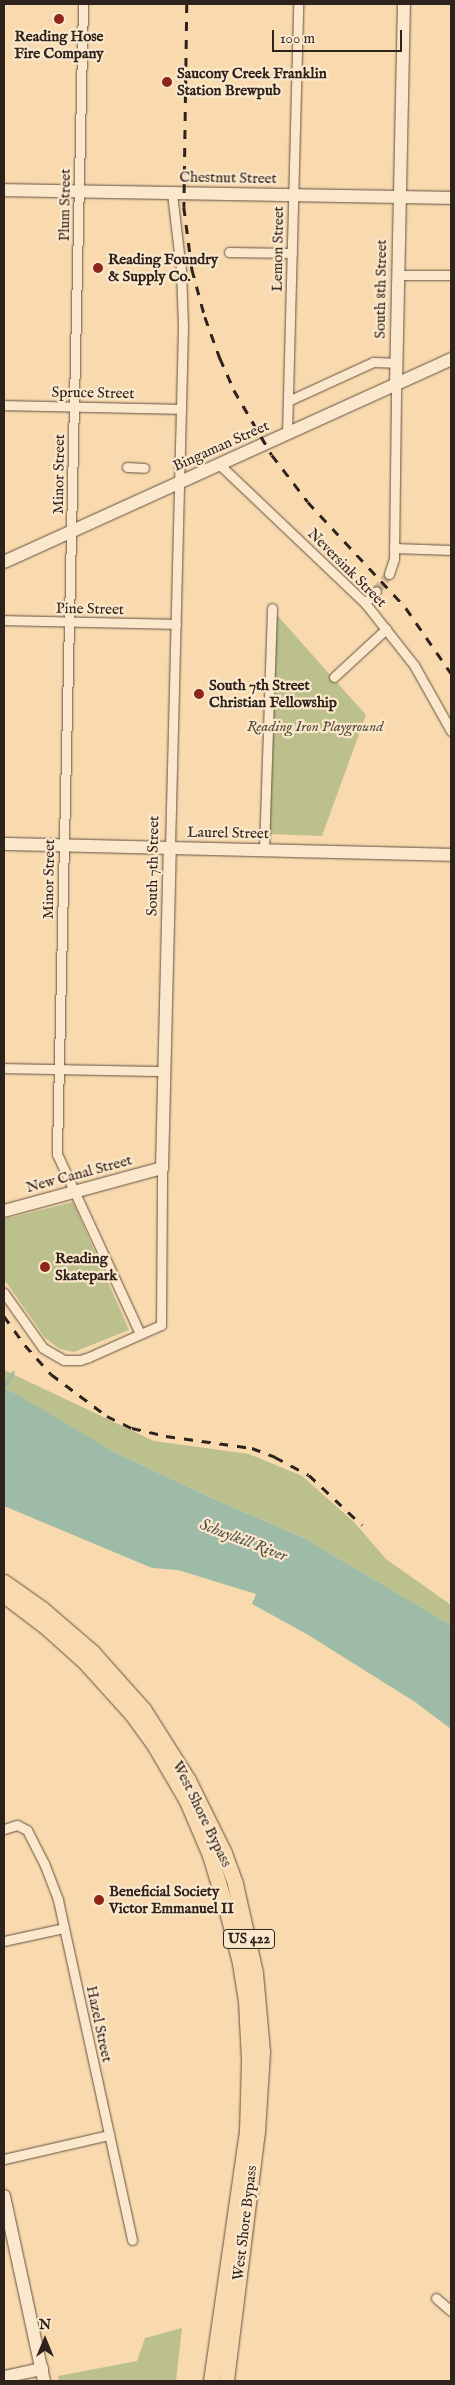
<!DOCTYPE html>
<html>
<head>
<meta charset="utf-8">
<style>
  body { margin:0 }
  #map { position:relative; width:455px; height:2385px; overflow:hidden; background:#f9daaf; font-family:"IM FELL English",serif }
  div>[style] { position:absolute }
  .green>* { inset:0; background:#bcc08c }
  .water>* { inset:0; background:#9ebba8 }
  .stream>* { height:2.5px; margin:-1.25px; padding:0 1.25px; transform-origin:1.25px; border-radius:1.25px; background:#9ebba8 }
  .street-tunnel>* { height:9px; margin-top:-4.5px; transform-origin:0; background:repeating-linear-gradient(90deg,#d0b592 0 9px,transparent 0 13.5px) }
  .roads { filter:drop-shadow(0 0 1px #615141) drop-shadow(0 0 1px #615141) }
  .street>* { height:9px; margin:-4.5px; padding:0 4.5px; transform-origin:4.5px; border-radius:4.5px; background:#fbe7cb }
  .secondary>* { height:12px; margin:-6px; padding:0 6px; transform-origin:6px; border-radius:6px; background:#fbe7cb }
  .highway>* { height:15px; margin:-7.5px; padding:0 7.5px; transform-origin:7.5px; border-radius:7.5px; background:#f9daaf }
  .rail>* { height:2.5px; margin-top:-1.25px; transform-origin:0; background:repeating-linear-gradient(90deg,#2e231c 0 9px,transparent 0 18px) }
  .dots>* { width:14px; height:14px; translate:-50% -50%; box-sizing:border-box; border:2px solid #fbe7cb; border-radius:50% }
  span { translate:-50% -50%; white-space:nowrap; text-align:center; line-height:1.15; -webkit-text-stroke:4.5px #fbe7cb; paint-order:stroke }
  .shield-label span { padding:1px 4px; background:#fbe7cb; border:1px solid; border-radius:4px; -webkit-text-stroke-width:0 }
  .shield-label { font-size:14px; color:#2e231c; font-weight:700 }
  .poi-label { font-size:15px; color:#2e231c; font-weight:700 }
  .left { translate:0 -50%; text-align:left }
  .street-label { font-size:15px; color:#2e231c }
  .park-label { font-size:15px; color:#524a38; font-style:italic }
  .water-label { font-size:16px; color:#505146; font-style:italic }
  .frame { position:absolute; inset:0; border:5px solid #2e231c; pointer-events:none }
  .north { position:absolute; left:20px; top:2315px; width:50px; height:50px; -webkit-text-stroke:4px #fbe7cb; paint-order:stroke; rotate:0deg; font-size:14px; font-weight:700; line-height:20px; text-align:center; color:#2e231c }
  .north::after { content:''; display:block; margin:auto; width:18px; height:22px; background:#2e231c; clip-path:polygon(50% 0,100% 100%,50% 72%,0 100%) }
  .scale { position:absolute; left:272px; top:30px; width:130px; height:22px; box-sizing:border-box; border:2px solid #2e231c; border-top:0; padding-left:6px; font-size:15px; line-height:18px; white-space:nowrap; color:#2e231c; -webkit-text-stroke:4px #fbe7cb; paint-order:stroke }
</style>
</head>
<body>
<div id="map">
  <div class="green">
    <i style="clip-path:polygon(276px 614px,366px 715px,322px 836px,268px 834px)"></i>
    <i style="clip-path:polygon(73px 1202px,129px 1330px,74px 1352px,60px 1349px,45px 1338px,4px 1279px,4px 1219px)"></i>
    <i style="clip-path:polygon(4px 1370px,154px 1441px,249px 1454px,302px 1476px,354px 1522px,386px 1559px,451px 1605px,451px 1625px,304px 1538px,214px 1499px,114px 1452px,65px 1425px,11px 1391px,4px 1389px)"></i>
    <i style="clip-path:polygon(182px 2328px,176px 2381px,59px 2381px,58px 2376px,137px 2361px,145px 2338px)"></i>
  </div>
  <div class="water">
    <i style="clip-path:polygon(4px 1389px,11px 1391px,114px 1452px,214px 1499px,304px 1538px,451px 1625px,451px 1729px,415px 1702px,310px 1636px,252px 1604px,256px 1594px,178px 1570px,152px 1568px,4px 1506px)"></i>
  </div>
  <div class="stream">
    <i style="left:4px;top:1387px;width:17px;rotate:-59deg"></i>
  </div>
  <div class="street-tunnel">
    <i style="left:376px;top:591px;width:21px;rotate:-53deg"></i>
  </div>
  <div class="roads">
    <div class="street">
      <i style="left:83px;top:4px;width:1150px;rotate:91.3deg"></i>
      <i style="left:57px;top:1154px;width:198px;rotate:65.2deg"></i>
      <i style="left:229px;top:252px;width:63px;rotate:0.9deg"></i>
      <i style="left:398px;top:275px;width:53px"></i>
      <i style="left:288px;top:401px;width:94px;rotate:-24.6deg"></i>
      <i style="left:373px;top:362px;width:23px;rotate:2deg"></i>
      <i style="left:4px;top:405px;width:177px;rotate:1.3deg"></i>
      <i style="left:287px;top:434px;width:430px;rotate:-88.5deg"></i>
      <i style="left:220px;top:465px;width:200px;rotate:43.6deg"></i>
      <i style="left:365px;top:603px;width:79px;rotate:51.7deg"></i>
      <i style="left:414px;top:665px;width:76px;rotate:60.7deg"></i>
      <i style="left:127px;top:467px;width:17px;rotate:3deg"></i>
      <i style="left:394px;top:548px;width:57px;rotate:2deg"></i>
      <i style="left:389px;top:574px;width:16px;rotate:-72deg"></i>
      <i style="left:394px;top:559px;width:175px;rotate:-89.3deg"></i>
      <i style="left:365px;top:603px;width:16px;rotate:-47deg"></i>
      <i style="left:4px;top:620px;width:172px;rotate:1.3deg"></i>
      <i style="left:334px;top:677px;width:71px;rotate:-42.7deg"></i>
      <i style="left:170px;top:848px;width:522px;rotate:-88.57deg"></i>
      <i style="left:183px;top:326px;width:56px;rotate:-92deg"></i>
      <i style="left:181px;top:270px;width:78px;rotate:-96.7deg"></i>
      <i style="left:264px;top:850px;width:242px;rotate:-88.1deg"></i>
      <i style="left:4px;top:1068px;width:161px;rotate:1.1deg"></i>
      <i style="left:4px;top:1293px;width:67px;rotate:54.7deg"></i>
      <i style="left:43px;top:1348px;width:24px;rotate:30deg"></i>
      <i style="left:64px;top:1360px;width:16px"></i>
      <i style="left:80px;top:1360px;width:9px;rotate:-18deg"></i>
      <i style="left:89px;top:1357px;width:79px;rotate:-24deg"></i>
      <i style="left:161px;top:1325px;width:157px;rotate:-89.6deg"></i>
      <i style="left:4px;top:1829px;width:14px;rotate:-17deg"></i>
      <i style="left:17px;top:1825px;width:11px;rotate:27deg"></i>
      <i style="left:27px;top:1830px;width:37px;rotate:63deg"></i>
      <i style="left:44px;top:1863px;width:40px;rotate:69deg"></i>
      <i style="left:58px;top:1900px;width:348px;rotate:77.7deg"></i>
      <i style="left:4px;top:1941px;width:61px;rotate:-12.2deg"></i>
      <i style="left:4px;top:2159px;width:108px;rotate:-12.9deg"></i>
      <i style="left:436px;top:2298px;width:20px;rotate:41deg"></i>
    </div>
    <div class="secondary">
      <i style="left:4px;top:190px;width:447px;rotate:1deg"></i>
      <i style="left:396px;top:384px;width:380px;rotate:-88.8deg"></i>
      <i style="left:4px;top:562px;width:491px;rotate:-24.4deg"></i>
      <i style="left:4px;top:844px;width:447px;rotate:1.4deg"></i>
      <i style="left:4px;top:1211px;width:164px;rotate:-15.2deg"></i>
      <i style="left:162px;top:1168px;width:320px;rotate:-88.6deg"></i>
      <i style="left:4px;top:2196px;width:189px;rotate:77.8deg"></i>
      <i style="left:4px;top:2377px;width:39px;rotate:-12deg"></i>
    </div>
    <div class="highway">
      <i style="left:4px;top:1582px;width:47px;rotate:35.4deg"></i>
      <i style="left:42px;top:1609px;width:66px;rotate:40.7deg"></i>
      <i style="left:92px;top:1652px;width:76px;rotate:48.2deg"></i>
      <i style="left:143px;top:1709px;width:84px;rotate:57.6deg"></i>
      <i style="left:188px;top:1780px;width:81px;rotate:63.7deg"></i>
      <i style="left:224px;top:1853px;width:33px;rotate:70deg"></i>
      <i style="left:235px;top:1884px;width:91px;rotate:77.3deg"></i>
      <i style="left:255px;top:1973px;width:79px;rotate:84.9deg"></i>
      <i style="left:262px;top:2052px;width:79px;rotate:93.6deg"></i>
      <i style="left:257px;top:2131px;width:252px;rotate:97.1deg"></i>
      <i style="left:4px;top:1595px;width:53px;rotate:37.3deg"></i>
      <i style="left:46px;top:1627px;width:52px;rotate:41.9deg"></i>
      <i style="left:85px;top:1662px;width:70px;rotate:47.9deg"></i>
      <i style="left:132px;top:1714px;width:39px;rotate:54deg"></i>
      <i style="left:155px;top:1746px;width:64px;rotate:59.8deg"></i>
      <i style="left:187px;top:1801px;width:59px;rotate:66.9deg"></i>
      <i style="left:210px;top:1855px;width:63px;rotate:73.3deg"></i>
      <i style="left:228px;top:1915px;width:49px;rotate:76deg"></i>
      <i style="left:240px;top:1963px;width:38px;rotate:81deg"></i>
      <i style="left:246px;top:2001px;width:59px;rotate:87.1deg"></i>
      <i style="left:249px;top:2060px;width:71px;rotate:91.6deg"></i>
      <i style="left:247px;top:2131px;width:253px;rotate:98.2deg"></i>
    </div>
  </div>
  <div class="rail">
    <i style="left:187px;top:4px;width:203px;rotate:90.8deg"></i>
    <i style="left:184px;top:207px;width:63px;rotate:82.6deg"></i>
    <i style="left:192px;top:269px;width:50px;rotate:74.8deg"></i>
    <i style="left:205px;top:317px;width:44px;rotate:69.9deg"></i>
    <i style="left:220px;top:358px;width:35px;rotate:66deg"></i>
    <i style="left:234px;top:390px;width:75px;rotate:59.7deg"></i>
    <i style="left:272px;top:455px;width:59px;rotate:52.5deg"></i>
    <i style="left:308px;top:502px;width:144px;rotate:47.2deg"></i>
    <i style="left:406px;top:608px;width:79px;rotate:55.3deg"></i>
    <i style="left:4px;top:1316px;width:36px;rotate:54deg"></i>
    <i style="left:25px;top:1345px;width:39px;rotate:48deg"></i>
    <i style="left:51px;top:1374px;width:70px;rotate:36.9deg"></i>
    <i style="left:107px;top:1416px;width:28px;rotate:26deg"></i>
    <i style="left:132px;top:1428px;width:35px;rotate:13deg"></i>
    <i style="left:166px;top:1436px;width:87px;rotate:7.9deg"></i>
    <i style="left:252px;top:1448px;width:25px;rotate:21deg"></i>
    <i style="left:275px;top:1457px;width:38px;rotate:28deg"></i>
    <i style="left:309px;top:1475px;width:73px;rotate:43.3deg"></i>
  </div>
  <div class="dots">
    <i style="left:59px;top:19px;background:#8f2418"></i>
    <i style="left:167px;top:82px;background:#8f2418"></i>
    <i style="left:98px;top:268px;background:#8f2418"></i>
    <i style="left:199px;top:694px;background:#8f2418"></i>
    <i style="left:45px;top:1267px;background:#8f2418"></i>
    <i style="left:99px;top:1900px;background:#8f2418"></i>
  </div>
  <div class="shield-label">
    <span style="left:249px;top:1939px">US 422</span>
  </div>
  <div class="poi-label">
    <span style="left:59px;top:45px">Reading Hose<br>Fire Company</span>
    <span class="left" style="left:177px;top:82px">Saucony Creek Franklin<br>Station Brewpub</span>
    <span class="left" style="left:108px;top:268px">Reading Foundry<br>&amp; Supply Co.</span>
    <span class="left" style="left:209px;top:694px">South 7th Street<br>Christian Fellowship</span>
    <span class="left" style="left:55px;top:1267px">Reading<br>Skatepark</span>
    <span class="left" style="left:109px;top:1900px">Beneficial Society<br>Victor Emmanuel II</span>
  </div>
  <div class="street-label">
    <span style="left:228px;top:178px;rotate:1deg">Chestnut Street</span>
    <span style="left:65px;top:205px;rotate:-89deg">Plum Street</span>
    <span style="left:278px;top:249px;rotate:-89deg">Lemon Street</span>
    <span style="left:381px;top:289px;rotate:-89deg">South 8th Street</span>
    <span style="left:93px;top:393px;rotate:1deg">Spruce Street</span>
    <span style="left:221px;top:446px;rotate:-24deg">Bingaman Street</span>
    <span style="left:59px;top:474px;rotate:-89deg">Minor Street</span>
    <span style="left:347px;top:568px;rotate:45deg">Neversink Street</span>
    <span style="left:90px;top:609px;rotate:1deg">Pine Street</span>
    <span style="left:228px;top:833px;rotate:1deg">Laurel Street</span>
    <span style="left:153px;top:866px;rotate:-89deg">South 7th Street</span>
    <span style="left:49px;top:879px;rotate:-89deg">Minor Street</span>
    <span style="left:79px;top:1174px;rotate:-15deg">New Canal Street</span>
    <span style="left:202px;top:1814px;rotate:64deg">West Shore Bypass</span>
    <span style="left:99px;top:2024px;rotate:78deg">Hazel Street</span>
    <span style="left:245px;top:2223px;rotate:-83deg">West Shore Bypass</span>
  </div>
  <div class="park-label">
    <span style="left:315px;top:727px">Reading Iron Playground</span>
  </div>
  <div class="water-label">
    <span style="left:243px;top:1541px;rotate:21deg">Schuylkill River</span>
  </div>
  <div class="frame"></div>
  <div class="north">N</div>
  <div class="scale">100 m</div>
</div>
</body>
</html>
